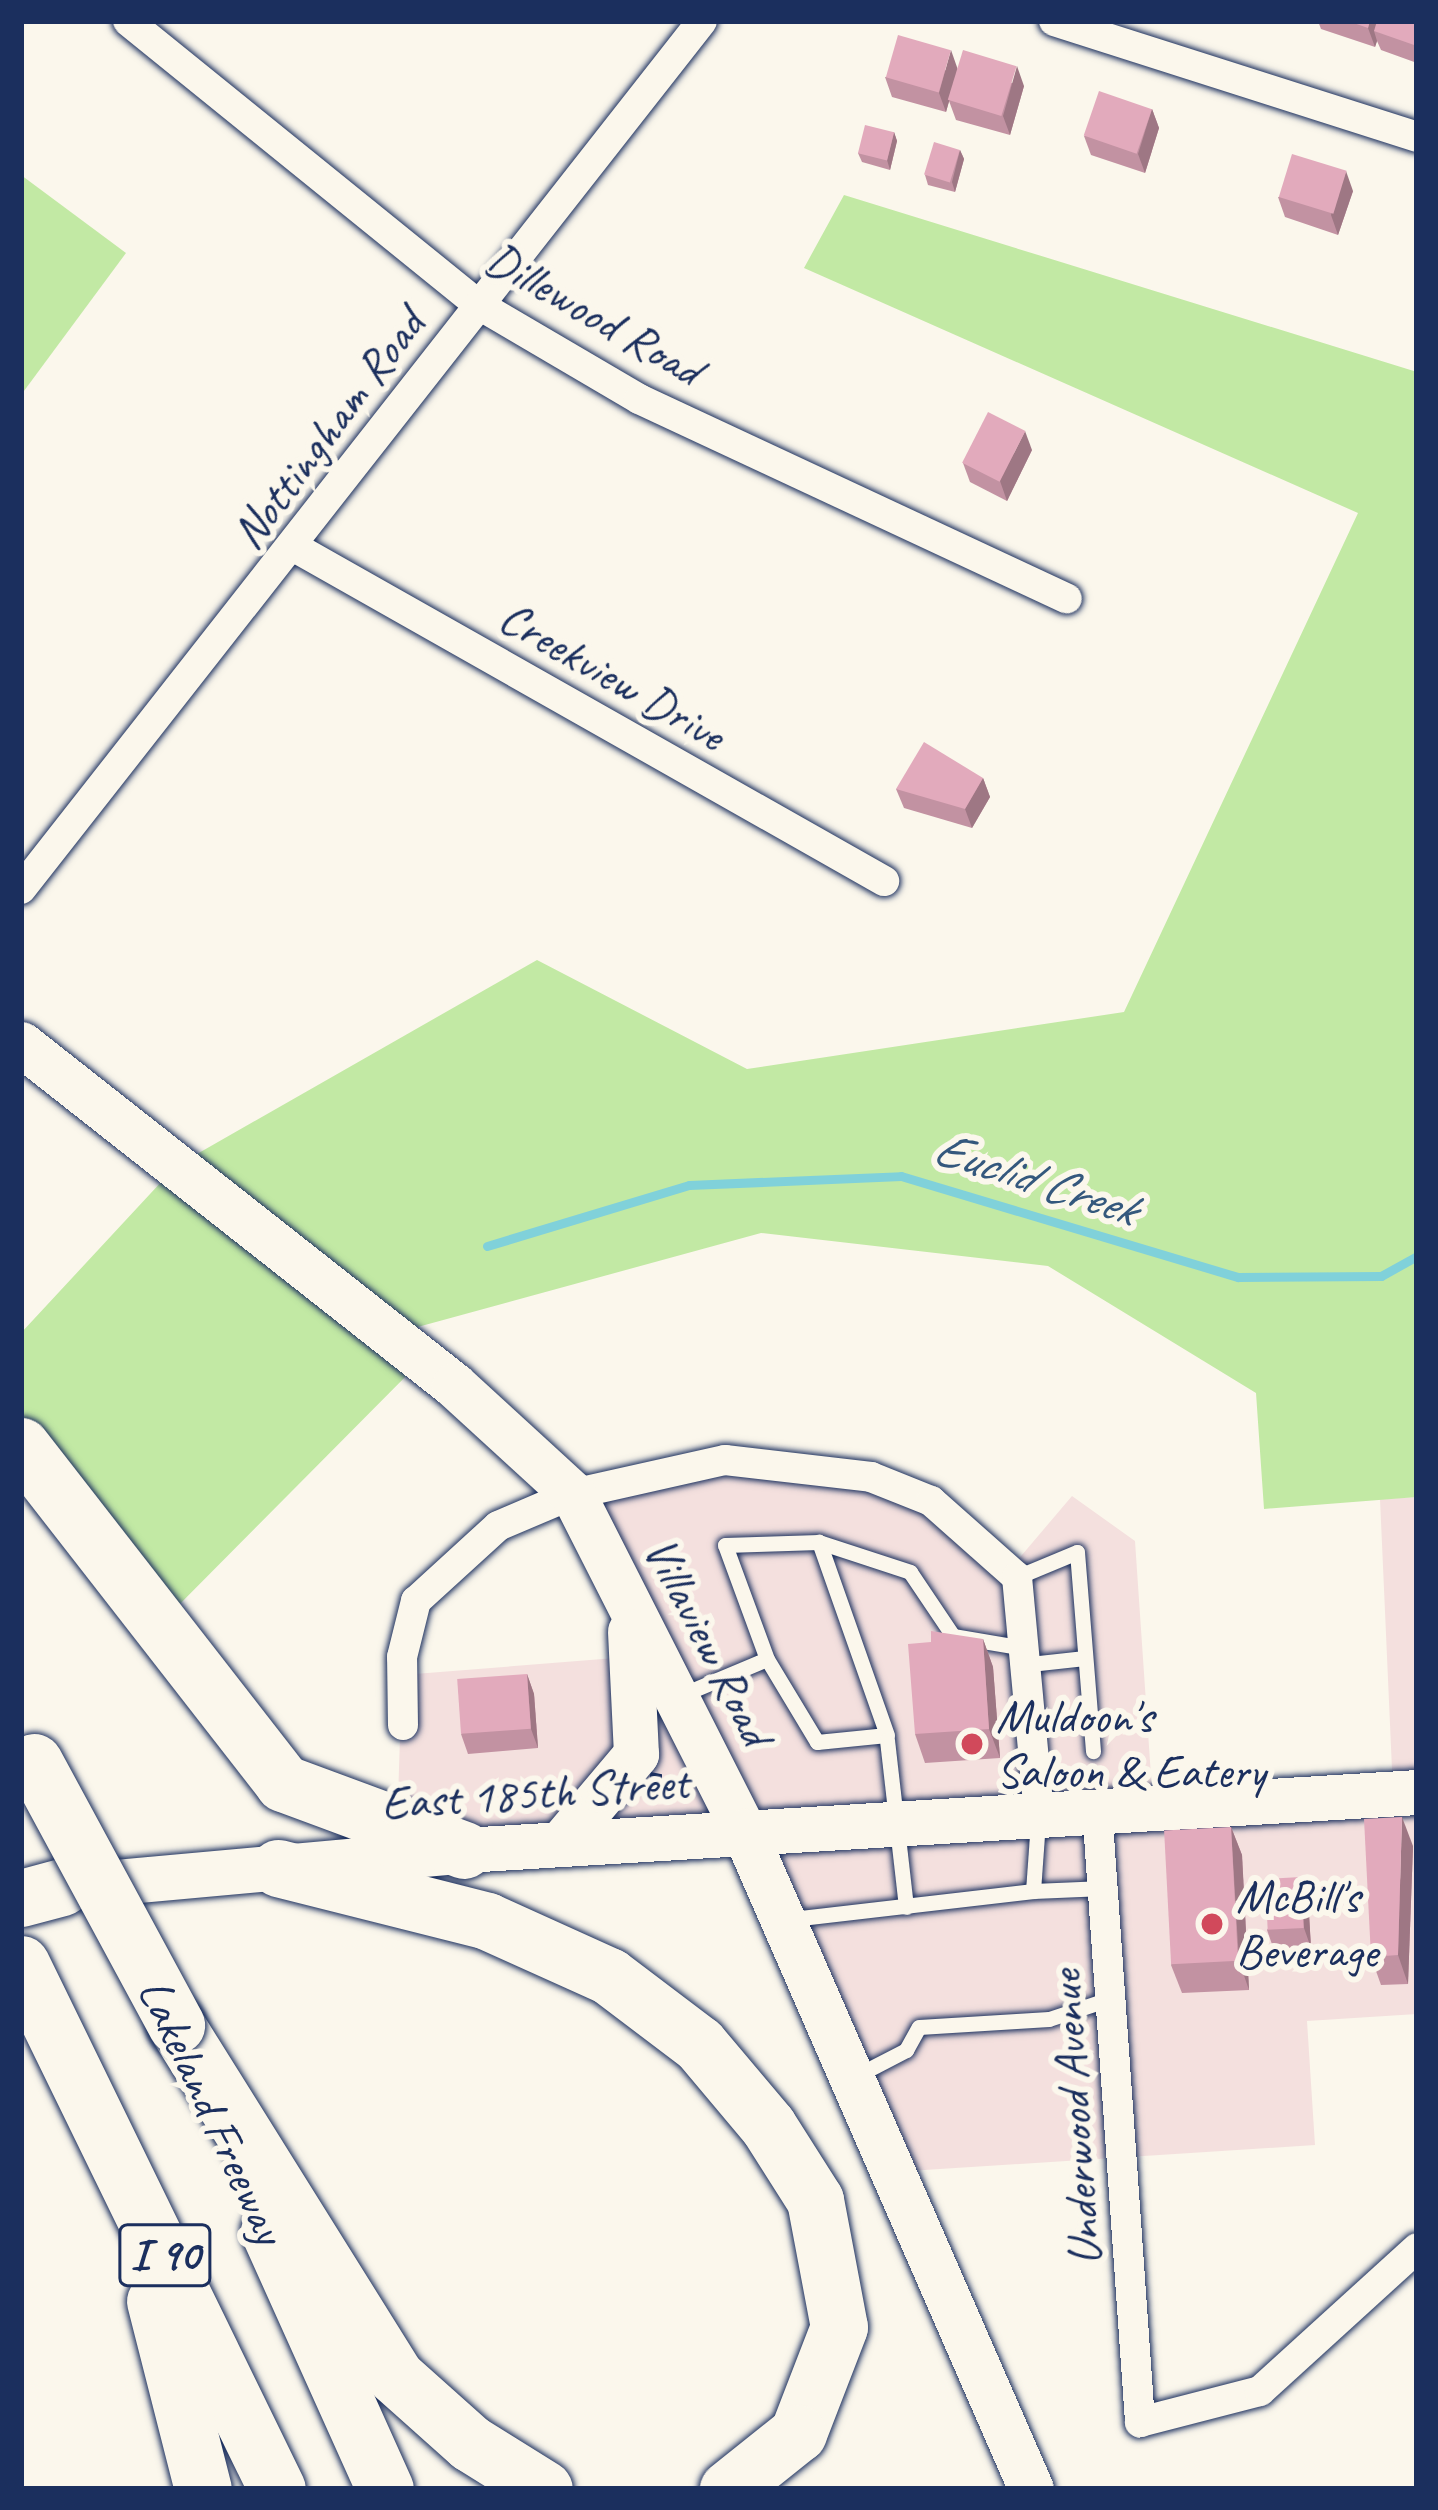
<!DOCTYPE html>
<html>
<head>
<meta charset="utf-8">
<style>
  body { margin:0 }
  #map { position:relative; width:1438px; height:2510px; overflow:hidden; background:#fbf7ec; font-family:Caveat,sans-serif }
  div>[style] { position:absolute }
  .built>* { inset:0; background:#f4e0de }
  .green>* { inset:0; background:#c2e9a4 }
  .stream>* { height:9px; margin:-4.5px; padding:0 4.5px; transform-origin:4.5px; border-radius:4.5px; background:#80d1da }
  .path>* { height:6px; margin-top:-3px; transform-origin:0; background:repeating-linear-gradient(90deg,#1b2f5e 0 12px,transparent 0 21px) }
  .roads { filter:drop-shadow(0 0 3px #1b2f5e) drop-shadow(0 0 3px #1b2f5e) }
  .lane>* { height:15px; margin:-7.5px; padding:0 7.5px; transform-origin:7.5px; border-radius:7.5px; background:#fbf7ec }
  .street>* { height:30px; margin:-15px; padding:0 15px; transform-origin:15px; border-radius:15px; background:#fbf7ec }
  .secondary>* { height:45px; margin:-22.5px; padding:0 22.5px; transform-origin:22.5px; border-radius:22.5px; background:#fbf7ec }
  .highway>* { height:57px; margin:-28.5px; padding:0 28.5px; transform-origin:28.5px; border-radius:28.5px; background:#fbf7ec }
  .bridges { filter:drop-shadow(0 0 3px #1b2f5e) drop-shadow(0 0 3px #1b2f5e) }
  .highway-bridge>* { height:57px; margin:-28.5px; padding:0 28.5px; transform-origin:28.5px; border-radius:28.5px; background:#fbf7ec }
  .wall>* { inset:0; background:#c292a2 }
  .shaded-wall>* { inset:0; background:#9e7784 }
  .building>* { inset:0; background:#e2aabc; transform-origin:0 0 }
  .dots>* { width:33px; height:33px; translate:-50% -50%; box-sizing:border-box; border:6px solid #fbf7ec; border-radius:50% }
  span { translate:-50% -50%; white-space:nowrap; text-align:center; line-height:1.15; -webkit-text-stroke:12px #fbf7ec; paint-order:stroke }
  .shield-label span { padding:3px 9px; background:#fbf7ec; border:3px solid; border-radius:9px; -webkit-text-stroke-width:0 }
  .shield-label { font-size:45px; color:#1b2f5e; font-weight:700 }
  .street-label { font-size:48px; color:#1b2f5e }
  .poi-label { font-size:48px; color:#1b2f5e }
  .left { translate:0 -50%; text-align:left }
  .water-label { font-size:51px; color:#34587d; font-style:italic }
  .frame { position:absolute; inset:0; border:24px solid #1b2f5e; pointer-events:none }
</style>
</head>
<body>
<div id="map">
  <div class="built">
    <i style="clip-path:polygon(650px 1473px,871px 1477px,1010px 1569px,1072px 1496px,1135px 1541px,1153px 1805px,1393px 1792px,1380px 1499px,1417px 1497px,1417px 2014px,1307px 2021px,1315px 2145px,893px 2172px,744px 1832px,397px 1830px,402px 1675px,653px 1655px,573px 1494px)"></i>
  </div>
  <div class="green">
    <i style="clip-path:polygon(21px 175px,126px 253px,21px 395px)"></i>
    <i style="clip-path:polygon(844px 195px,1417px 372px,1417px 1497px,1264px 1509px,1256px 1393px,1048px 1266px,761px 1233px,392px 1334px,422px 1360px,159px 1625px,21px 1446px,21px 1333px,176px 1166px,537px 960px,747px 1069px,1124px 1012px,1358px 513px,804px 268px)"></i>
  </div>
  <div class="stream">
    <i style="left:487px;top:1246px;width:211px;rotate:-16.8deg"></i>
    <i style="left:689px;top:1185px;width:212px;rotate:-2.4deg"></i>
    <i style="left:901px;top:1176px;width:352px;rotate:16.7deg"></i>
    <i style="left:1238px;top:1277px;width:143px;rotate:-0.4deg"></i>
    <i style="left:1381px;top:1276px;width:41px;rotate:-29.1deg"></i>
  </div>
  <div class="path">
    <i style="left:650px;top:1775px;width:26px;rotate:11deg"></i>
    <i style="left:676px;top:1780px;width:22px;rotate:144deg"></i>
    <i style="left:658px;top:1793px;width:20px;rotate:-114deg"></i>
  </div>
  <div class="roads">
    <div class="lane">
      <i style="left:819px;top:1542px;width:94px;rotate:178.2deg"></i>
      <i style="left:725px;top:1545px;width:121px;rotate:69.8deg"></i>
      <i style="left:767px;top:1659px;width:97px;rotate:58.9deg"></i>
      <i style="left:817px;top:1742px;width:70px;rotate:-5.7deg"></i>
      <i style="left:887px;top:1735px;width:205px;rotate:-109.4deg"></i>
      <i style="left:819px;top:1542px;width:96px;rotate:18.2deg"></i>
      <i style="left:910px;top:1572px;width:77px;rotate:56.1deg"></i>
      <i style="left:953px;top:1636px;width:73px;rotate:9.5deg"></i>
      <i style="left:1017px;top:1577px;width:65px;rotate:-22.6deg"></i>
      <i style="left:1077px;top:1552px;width:200px;rotate:85.4deg"></i>
      <i style="left:1030px;top:1664px;width:55px;rotate:-6.2deg"></i>
      <i style="left:679px;top:1696px;width:95px;rotate:-22.8deg"></i>
      <i style="left:887px;top:1740px;width:168px;rotate:83.5deg"></i>
      <i style="left:1033px;top:1891px;width:71px;rotate:-2.4deg"></i>
      <i style="left:792px;top:1919px;width:243px;rotate:-6.6deg"></i>
      <i style="left:1033px;top:1891px;width:69px;rotate:-85.9deg"></i>
      <i style="left:854px;top:2077px;width:59px;rotate:-27.4deg"></i>
      <i style="left:906px;top:2050px;width:26px;rotate:-61deg"></i>
      <i style="left:919px;top:2027px;width:130px;rotate:-3.5deg"></i>
      <i style="left:1049px;top:2019px;width:66px;rotate:-18.4deg"></i>
    </div>
    <div class="street">
      <i style="left:128px;top:21px;width:452px;rotate:39deg"></i>
      <i style="left:479px;top:305px;width:186px;rotate:30.4deg"></i>
      <i style="left:639px;top:399px;width:472px;rotate:25deg"></i>
      <i style="left:1054px;top:21px;width:381px;rotate:17.7deg"></i>
      <i style="left:296px;top:548px;width:676px;rotate:29.52deg"></i>
      <i style="left:21px;top:889px;width:1103px;rotate:-51.88deg"></i>
      <i style="left:403px;top:1725px;width:68px;rotate:-90.8deg"></i>
      <i style="left:402px;top:1657px;width:58px;rotate:-76deg"></i>
      <i style="left:416px;top:1601px;width:111px;rotate:-42.4deg"></i>
      <i style="left:498px;top:1526px;width:82px;rotate:-23.1deg"></i>
      <i style="left:573px;top:1494px;width:156px;rotate:-12.6deg"></i>
      <i style="left:725px;top:1460px;width:147px;rotate:6.6deg"></i>
      <i style="left:871px;top:1477px;width:65px;rotate:21.8deg"></i>
      <i style="left:931px;top:1501px;width:115px;rotate:41.5deg"></i>
      <i style="left:1017px;top:1577px;width:237px;rotate:84.7deg"></i>
      <i style="left:1097px;top:1808px;width:616px;rotate:85.99deg"></i>
      <i style="left:1140px;top:2422px;width:124px;rotate:-14.5deg"></i>
      <i style="left:1260px;top:2391px;width:212px;rotate:-42.3deg"></i>
    </div>
    <div class="secondary">
      <i style="left:21px;top:1044px;width:551px;rotate:38.22deg"></i>
      <i style="left:454px;top:1385px;width:161px;rotate:42.5deg"></i>
      <i style="left:573px;top:1494px;width:378px;rotate:63.1deg"></i>
      <i style="left:744px;top:1831px;width:718px;rotate:66.43deg"></i>
      <i style="left:560px;top:1844px;width:118px;rotate:-49.8deg"></i>
      <i style="left:636px;top:1754px;width:123px;rotate:-92.8deg"></i>
      <i style="left:72px;top:1886px;width:394px;rotate:-5.2deg"></i>
      <i style="left:464px;top:1850px;width:955px;rotate:-3.48deg"></i>
    </div>
    <div class="highway">
      <i style="left:21px;top:1446px;width:427px;rotate:52.1deg"></i>
      <i style="left:283px;top:1783px;width:193px;rotate:20.3deg"></i>
      <i style="left:278px;top:1868px;width:216px;rotate:14.2deg"></i>
      <i style="left:487px;top:1921px;width:134px;rotate:24.3deg"></i>
      <i style="left:609px;top:1976px;width:113px;rotate:37.1deg"></i>
      <i style="left:699px;top:2044px;width:107px;rotate:49.9deg"></i>
      <i style="left:768px;top:2126px;width:88px;rotate:57.6deg"></i>
      <i style="left:815px;top:2200px;width:129px;rotate:79.3deg"></i>
      <i style="left:839px;top:2327px;width:114px;rotate:111.1deg"></i>
      <i style="left:798px;top:2433px;width:90px;rotate:141.3deg"></i>
      <i style="left:21px;top:1898px;width:42px;rotate:-15deg"></i>
      <i style="left:21px;top:1964px;width:584px;rotate:64.01deg"></i>
      <i style="left:176px;top:2025px;width:414px;rotate:58deg"></i>
      <i style="left:395px;top:2376px;width:101px;rotate:41.8deg"></i>
      <i style="left:470px;top:2443px;width:87px;rotate:31.9deg"></i>
      <i style="left:269px;top:2231px;width:283px;rotate:65.8deg"></i>
      <i style="left:155px;top:2301px;width:194px;rotate:75.7deg"></i>
    </div>
  </div>
  <div class="bridges">
    <div class="highway-bridge">
      <i style="left:34px;top:1762px;width:299px;rotate:61.6deg"></i>
    </div>
  </div>
  <div class="wall">
    <i style="clip-path:polygon(1318px 21px,1417px 21px,1417px 63px,1381px 50px,1377px 41px,1375px 47px,1321px 29px)"></i>
    <i style="clip-path:polygon(958px 69px,1024px 86px,1010px 135px,956px 120px,949px 101px,946px 112px,892px 97px,885px 77px)"></i>
    <i style="clip-path:polygon(1152px 109px,1159px 128px,1145px 173px,1091px 155px,1084px 136px)"></i>
    <i style="clip-path:polygon(894px 132px,897px 141px,890px 170px,862px 162px,858px 153px)"></i>
    <i style="clip-path:polygon(960px 150px,964px 159px,955px 192px,928px 185px,925px 175px)"></i>
    <i style="clip-path:polygon(1353px 191px,1338px 235px,1285px 217px,1278px 197px)"></i>
    <i style="clip-path:polygon(1032px 450px,1007px 501px,970px 482px,963px 463px)"></i>
    <i style="clip-path:polygon(983px 778px,990px 797px,972px 828px,904px 808px,896px 789px)"></i>
    <i style="clip-path:polygon(983px 1639px,993px 1667px,1000px 1758px,925px 1763px,915px 1734px)"></i>
    <i style="clip-path:polygon(527px 1674px,534px 1694px,538px 1748px,468px 1754px,461px 1734px)"></i>
    <i style="clip-path:polygon(1231px 1827px,1242px 1855px,1249px 1990px,1182px 1993px,1171px 1965px)"></i>
    <i style="clip-path:polygon(1413px 1846px,1408px 1984px,1381px 1985px,1371px 1957px)"></i>
    <i style="clip-path:polygon(1301px 1877px,1308px 1896px,1311px 1948px,1274px 1950px,1267px 1930px)"></i>
  </div>
  <div class="shaded-wall">
    <i style="clip-path:polygon(1370px 21px,1384px 21px,1374px 31px,1377px 41px,1375px 47px,1368px 28px)"></i>
    <i style="clip-path:polygon(951px 50px,958px 70px,946px 112px,939px 93px)"></i>
    <i style="clip-path:polygon(1017px 66px,1024px 86px,1010px 135px,1003px 116px)"></i>
    <i style="clip-path:polygon(1152px 109px,1159px 128px,1145px 173px,1138px 154px)"></i>
    <i style="clip-path:polygon(894px 132px,897px 141px,890px 170px,887px 160px)"></i>
    <i style="clip-path:polygon(960px 150px,964px 159px,955px 192px,952px 182px)"></i>
    <i style="clip-path:polygon(1346px 171px,1353px 191px,1338px 235px,1331px 215px)"></i>
    <i style="clip-path:polygon(1025px 431px,1032px 450px,1007px 501px,1000px 481px)"></i>
    <i style="clip-path:polygon(983px 778px,990px 797px,972px 828px,965px 809px)"></i>
    <i style="clip-path:polygon(983px 1639px,993px 1667px,1000px 1758px,989px 1729px)"></i>
    <i style="clip-path:polygon(527px 1674px,534px 1694px,538px 1748px,531px 1729px)"></i>
    <i style="clip-path:polygon(1402px 1817px,1413px 1846px,1408px 1984px,1398px 1955px)"></i>
    <i style="clip-path:polygon(1231px 1827px,1242px 1855px,1249px 1990px,1239px 1961px)"></i>
    <i style="clip-path:polygon(1301px 1877px,1308px 1896px,1311px 1948px,1304px 1928px)"></i>
  </div>
  <div class="building">
    <i style="clip-path:polygon(1348px 21px,1370px 21px,1368px 28px)"></i>
    <i style="clip-path:polygon(1377px 21px,1417px 21px,1417px 46px,1374px 31px)"></i>
    <i style="left:898px;top:35px;width:55px;height:44px;rotate:16deg"></i>
    <i style="left:963px;top:50px;width:56px;height:52px;rotate:17deg"></i>
    <i style="left:1099px;top:91px;width:56px;height:47px;rotate:19deg"></i>
    <i style="left:865px;top:125px;width:30px;height:29px;rotate:14deg"></i>
    <i style="left:934px;top:142px;width:27px;height:34px;rotate:17deg"></i>
    <i style="left:1292px;top:154px;width:57px;height:45px;rotate:17deg"></i>
    <i style="left:988px;top:412px;width:42px;height:57px;rotate:27deg"></i>
    <i style="clip-path:polygon(924px 742px,983px 778px,965px 809px,896px 789px)"></i>
    <i style="clip-path:polygon(931px 1631px,983px 1639px,989px 1729px,915px 1734px,908px 1644px,931px 1642px)"></i>
    <i style="left:527px;top:1674px;width:55px;height:70px;rotate:86deg"></i>
    <i style="clip-path:polygon(1402px 1817px,1398px 1955px,1371px 1957px,1364px 1819px)"></i>
    <i style="left:1231px;top:1827px;width:134px;height:67px;rotate:87deg"></i>
    <i style="left:1301px;top:1877px;width:51px;height:36px;rotate:87deg"></i>
  </div>
  <div class="dots">
    <i style="left:972px;top:1744px;background:#d1495b"></i>
    <i style="left:1212px;top:1924px;background:#d1495b"></i>
  </div>
  <div class="shield-label">
    <span style="left:165px;top:2255px">I 90</span>
  </div>
  <div class="street-label">
    <span style="left:594px;top:314px;rotate:30deg">Dillewood Road</span>
    <span style="left:328px;top:429px;rotate:-53deg">Nottingham Road</span>
    <span style="left:612px;top:676px;rotate:30deg">Creekview Drive</span>
    <span style="left:708px;top:1641px;rotate:63deg">Villaview Road</span>
    <span style="left:535px;top:1793px;rotate:-4deg">East 185th Street</span>
    <span style="left:212px;top:2111px;rotate:65deg">Lakeland Freeway</span>
    <span style="left:1075px;top:2118px;rotate:-94deg">Underwood Avenue</span>
  </div>
  <div class="poi-label">
    <span class="left" style="left:996px;top:1744px">Muldoon's<br>Saloon &amp; Eatery</span>
    <span class="left" style="left:1236px;top:1924px">McBill's<br>Beverage</span>
  </div>
  <div class="water-label">
    <span style="left:1035px;top:1178px;rotate:18deg">Euclid Creek</span>
  </div>
  <div class="frame"></div>
</div>
</body>
</html>
